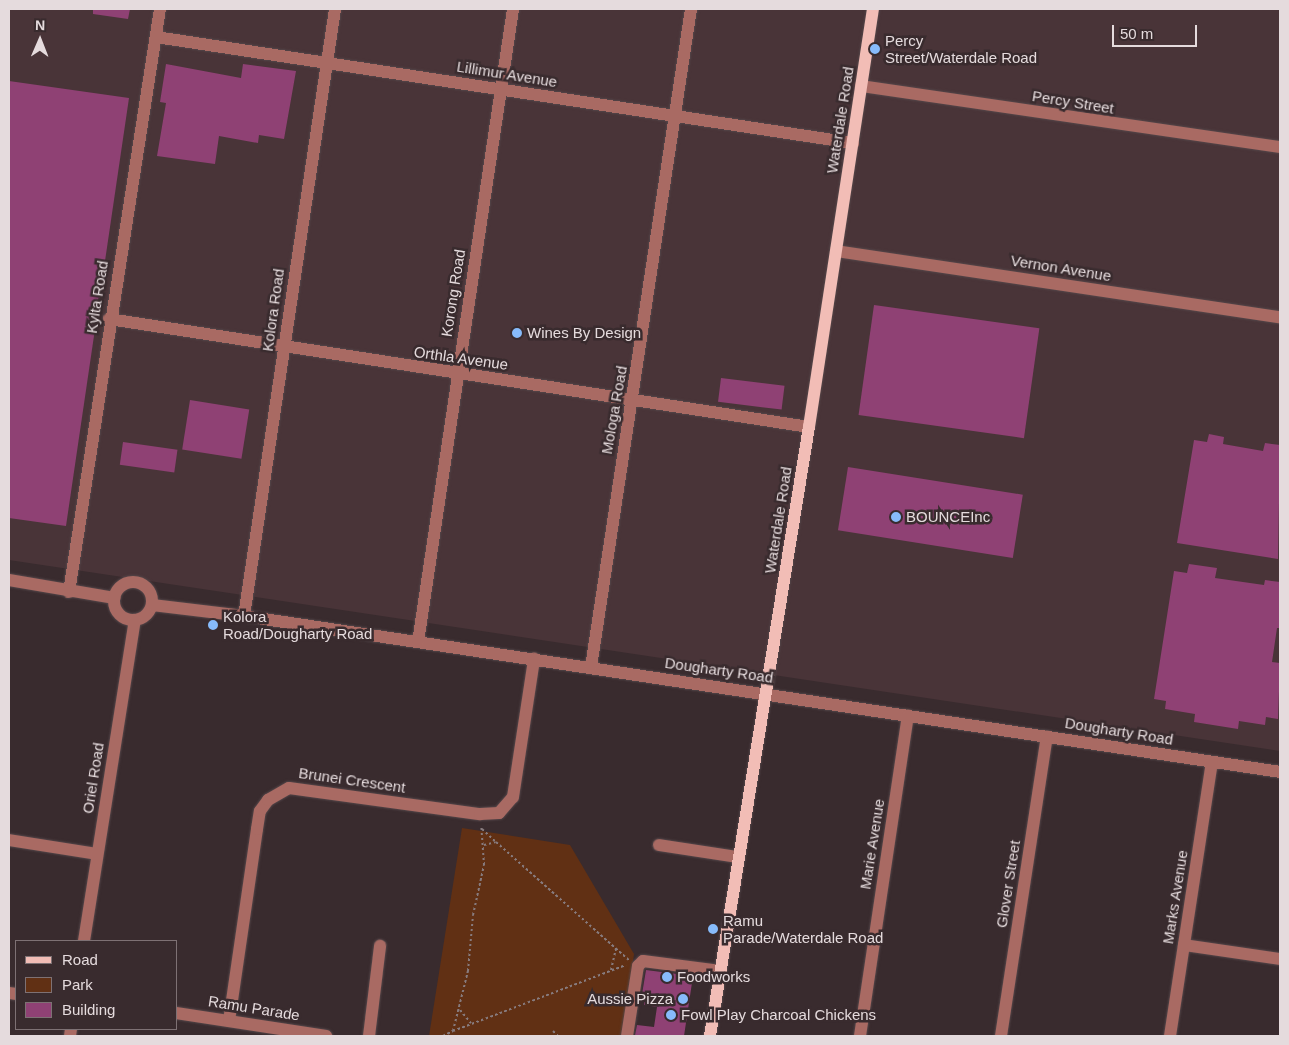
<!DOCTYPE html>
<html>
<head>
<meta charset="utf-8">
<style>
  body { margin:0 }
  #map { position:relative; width:1289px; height:1045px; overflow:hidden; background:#392b2e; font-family:Helvetica,sans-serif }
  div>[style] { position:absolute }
  .built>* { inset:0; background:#493438 }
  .green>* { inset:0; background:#613014 }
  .building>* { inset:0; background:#8f4174; transform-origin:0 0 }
  .path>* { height:2px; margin-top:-1px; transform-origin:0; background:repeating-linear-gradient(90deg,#877b7e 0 2.5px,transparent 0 5px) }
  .roads { filter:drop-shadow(0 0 1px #55474a) drop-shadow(0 0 1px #55474a) }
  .minor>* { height:12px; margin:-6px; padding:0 6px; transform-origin:6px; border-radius:6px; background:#a96a63 }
  .minor>.ring { margin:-6px; padding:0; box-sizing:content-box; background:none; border:12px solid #a96a63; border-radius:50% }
  .major>* { height:12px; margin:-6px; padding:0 6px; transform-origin:6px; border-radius:6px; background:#f2bdb6 }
  .dots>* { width:14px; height:14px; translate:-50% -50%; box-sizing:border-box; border:2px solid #392b2e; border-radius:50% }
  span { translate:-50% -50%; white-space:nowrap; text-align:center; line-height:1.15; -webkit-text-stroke:5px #392b2e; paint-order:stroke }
  .poi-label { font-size:15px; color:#e5dbdd }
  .left { translate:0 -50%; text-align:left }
  .right { translate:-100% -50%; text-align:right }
  .street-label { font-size:15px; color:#e5dbdd }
  .frame { position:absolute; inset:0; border:10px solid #e5dbdd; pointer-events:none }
  .legend { position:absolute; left:15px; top:940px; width:162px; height:90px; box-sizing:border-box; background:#392b2e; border:1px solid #7e7174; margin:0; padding:6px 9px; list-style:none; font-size:15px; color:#e5dbdd }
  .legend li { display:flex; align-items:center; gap:10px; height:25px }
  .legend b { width:25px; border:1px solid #7e7174 }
  .north { position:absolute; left:15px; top:15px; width:50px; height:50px; -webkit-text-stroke:4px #392b2e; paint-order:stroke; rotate:1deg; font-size:14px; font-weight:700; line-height:20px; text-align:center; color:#e5dbdd }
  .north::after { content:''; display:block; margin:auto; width:18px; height:22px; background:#e5dbdd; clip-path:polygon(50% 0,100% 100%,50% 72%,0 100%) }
  .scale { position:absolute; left:1112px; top:25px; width:85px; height:22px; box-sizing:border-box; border:2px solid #e5dbdd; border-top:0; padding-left:6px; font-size:15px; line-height:18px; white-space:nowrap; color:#e5dbdd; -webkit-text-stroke:4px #392b2e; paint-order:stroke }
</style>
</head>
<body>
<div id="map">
  <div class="built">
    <i style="clip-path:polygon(9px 9px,1280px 9px,1280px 751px,9px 560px)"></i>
  </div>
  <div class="green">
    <i style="clip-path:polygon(462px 828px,570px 845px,634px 954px,622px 1036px,429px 1036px)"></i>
  </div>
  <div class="building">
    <i style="clip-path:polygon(93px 9px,130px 9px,128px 19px,93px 14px)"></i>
    <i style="clip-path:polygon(166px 64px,241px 78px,243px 64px,296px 71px,284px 139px,259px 135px,258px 143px,219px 136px,215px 164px,157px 156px,166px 103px,160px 102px)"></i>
    <i style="clip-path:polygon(9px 81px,129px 98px,66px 526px,9px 518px)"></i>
    <i style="left:874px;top:305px;width:167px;height:111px;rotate:8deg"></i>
    <i style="left:721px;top:378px;width:64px;height:24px;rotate:7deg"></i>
    <i style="left:190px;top:400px;width:60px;height:50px;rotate:9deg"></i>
    <i style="clip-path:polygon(1209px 434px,1224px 437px,1223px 444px,1263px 451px,1265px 443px,1280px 445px,1278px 559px,1177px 543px,1194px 440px,1207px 442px)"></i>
    <i style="left:123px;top:442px;width:55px;height:23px;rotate:8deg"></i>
    <i style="left:848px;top:467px;width:177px;height:64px;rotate:9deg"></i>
    <i style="clip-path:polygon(1189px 564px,1217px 568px,1215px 578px,1264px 585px,1265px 580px,1280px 582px,1280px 628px,1277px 628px,1272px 662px,1280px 663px,1278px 719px,1266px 717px,1265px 725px,1239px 721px,1238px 729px,1194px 722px,1195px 714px,1165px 709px,1166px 701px,1154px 699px,1174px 571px,1187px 573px)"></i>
    <i style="clip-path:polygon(646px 970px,693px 976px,684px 1036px,635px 1035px,637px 1025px,654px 1027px,657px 1007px,644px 1005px,645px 995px,642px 994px)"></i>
  </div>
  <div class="path">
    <i style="left:482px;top:829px;width:19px;rotate:43deg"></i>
    <i style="left:484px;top:845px;width:12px;rotate:-14deg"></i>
    <i style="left:496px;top:842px;width:178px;rotate:41.6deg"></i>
    <i style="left:611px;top:970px;width:23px;rotate:-77deg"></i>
    <i style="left:460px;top:1010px;width:17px;rotate:50deg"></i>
    <i style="left:453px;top:1031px;width:185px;rotate:-20.9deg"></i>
    <i style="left:553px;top:1031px;width:7px;rotate:45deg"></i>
    <i style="left:443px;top:1036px;width:11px;rotate:-27deg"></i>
    <i style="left:453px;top:1031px;width:62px;rotate:-76deg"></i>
    <i style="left:468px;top:971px;width:56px;rotate:-84.9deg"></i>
    <i style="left:473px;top:915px;width:51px;rotate:-77.6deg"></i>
    <i style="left:484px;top:865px;width:39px;rotate:-94deg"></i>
  </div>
  <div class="roads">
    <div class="minor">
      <i style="left:156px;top:37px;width:705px;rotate:8.65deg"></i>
      <i style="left:861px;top:86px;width:423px;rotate:8.3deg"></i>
      <i style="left:836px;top:251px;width:449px;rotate:8.5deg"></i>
      <i style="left:109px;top:319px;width:708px;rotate:8.77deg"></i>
      <i style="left:9px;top:580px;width:107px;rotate:9.7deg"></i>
      <i class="ring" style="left:114px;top:582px;width:26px;height:26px"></i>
      <i style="left:69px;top:592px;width:590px;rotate:-81.13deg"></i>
      <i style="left:152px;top:605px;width:93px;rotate:6.8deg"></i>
      <i style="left:244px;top:616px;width:1048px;rotate:8.56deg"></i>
      <i style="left:244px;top:616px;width:614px;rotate:-81.47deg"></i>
      <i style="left:418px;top:642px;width:640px;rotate:-81.46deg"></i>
      <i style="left:591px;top:667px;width:666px;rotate:-81.36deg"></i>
      <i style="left:9px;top:840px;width:89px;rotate:9deg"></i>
      <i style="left:659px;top:845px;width:79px;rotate:8.7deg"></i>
      <i style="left:84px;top:941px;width:325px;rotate:-81deg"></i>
      <i style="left:1184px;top:945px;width:97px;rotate:8.3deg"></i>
      <i style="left:9px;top:993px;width:7px;rotate:8deg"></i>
      <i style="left:176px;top:1013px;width:152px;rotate:8.7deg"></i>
      <i style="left:229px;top:1021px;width:194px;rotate:-81.7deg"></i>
      <i style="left:257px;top:829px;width:18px;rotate:-81deg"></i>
      <i style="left:260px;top:811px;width:14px;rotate:-54deg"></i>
      <i style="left:268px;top:800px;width:24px;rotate:-30deg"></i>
      <i style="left:289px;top:788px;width:193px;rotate:7.8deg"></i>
      <i style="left:480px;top:814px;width:19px;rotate:-3deg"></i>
      <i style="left:499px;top:813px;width:21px;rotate:-49deg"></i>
      <i style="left:513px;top:797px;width:140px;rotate:-81.3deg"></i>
      <i style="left:70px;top:1036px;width:7px;rotate:-82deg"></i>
      <i style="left:369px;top:1036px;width:91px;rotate:-83deg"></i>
      <i style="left:627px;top:1036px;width:71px;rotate:-81.1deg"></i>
      <i style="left:638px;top:966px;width:7px;rotate:-45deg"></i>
      <i style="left:643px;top:961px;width:78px;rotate:7.4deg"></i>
      <i style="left:860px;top:1036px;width:324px;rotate:-81.5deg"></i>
      <i style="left:1001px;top:1036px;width:303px;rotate:-81.3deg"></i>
      <i style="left:1170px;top:1036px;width:277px;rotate:-81.3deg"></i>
    </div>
    <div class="major">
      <i style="left:710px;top:1036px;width:617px;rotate:-80.77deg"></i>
      <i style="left:809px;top:427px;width:423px;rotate:-81.3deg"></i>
    </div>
  </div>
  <div class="dots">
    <i style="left:875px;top:49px;background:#87bbfb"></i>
    <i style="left:517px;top:333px;background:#87bbfb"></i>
    <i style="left:896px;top:517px;background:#87bbfb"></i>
    <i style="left:213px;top:625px;background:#87bbfb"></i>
    <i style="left:713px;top:929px;background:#87bbfb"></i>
    <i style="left:667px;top:977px;background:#87bbfb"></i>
    <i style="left:683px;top:999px;background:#87bbfb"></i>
    <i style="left:671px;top:1015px;background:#87bbfb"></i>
  </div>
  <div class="poi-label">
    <span class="left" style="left:885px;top:49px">Percy<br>Street/Waterdale Road</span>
    <span class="left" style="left:527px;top:333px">Wines By Design</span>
    <span class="left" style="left:906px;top:517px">BOUNCEInc</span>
    <span class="left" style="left:223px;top:625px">Kolora<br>Road/Dougharty Road</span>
    <span class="left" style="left:723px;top:929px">Ramu<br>Parade/Waterdale Road</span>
    <span class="left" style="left:677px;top:977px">Foodworks</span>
    <span class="right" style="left:673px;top:999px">Aussie Pizza</span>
    <span class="left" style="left:681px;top:1015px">Fowl Play Charcoal Chickens</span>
  </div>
  <div class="street-label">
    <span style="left:507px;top:74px;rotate:9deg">Lillimur Avenue</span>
    <span style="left:1073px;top:102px;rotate:9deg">Percy Street</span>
    <span style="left:840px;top:120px;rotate:-81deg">Waterdale Road</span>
    <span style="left:1061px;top:268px;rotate:9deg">Vernon Avenue</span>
    <span style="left:453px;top:293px;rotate:-81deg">Korong Road</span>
    <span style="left:97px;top:297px;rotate:-81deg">Kylta Road</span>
    <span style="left:273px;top:310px;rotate:-82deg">Kolora Road</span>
    <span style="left:461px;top:358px;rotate:8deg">Orthla Avenue</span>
    <span style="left:614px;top:410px;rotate:-80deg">Mologa Road</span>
    <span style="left:778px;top:520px;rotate:-81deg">Waterdale Road</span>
    <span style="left:719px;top:670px;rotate:8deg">Dougharty Road</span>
    <span style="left:1119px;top:731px;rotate:9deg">Dougharty Road</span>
    <span style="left:93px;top:778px;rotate:-81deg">Oriel Road</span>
    <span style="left:352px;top:780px;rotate:8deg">Brunei Crescent</span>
    <span style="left:872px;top:844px;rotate:-81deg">Marie Avenue</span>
    <span style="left:1008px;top:884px;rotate:-81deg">Glover Street</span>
    <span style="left:1175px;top:897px;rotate:-81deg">Marks Avenue</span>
    <span style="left:254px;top:1008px;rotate:9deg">Ramu Parade</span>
  </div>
  <div class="frame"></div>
  <ul class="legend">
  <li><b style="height:6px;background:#f2bdb6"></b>Road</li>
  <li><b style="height:14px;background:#613014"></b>Park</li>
  <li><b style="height:14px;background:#8f4174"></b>Building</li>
  </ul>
  <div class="north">N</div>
  <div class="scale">50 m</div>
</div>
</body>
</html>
